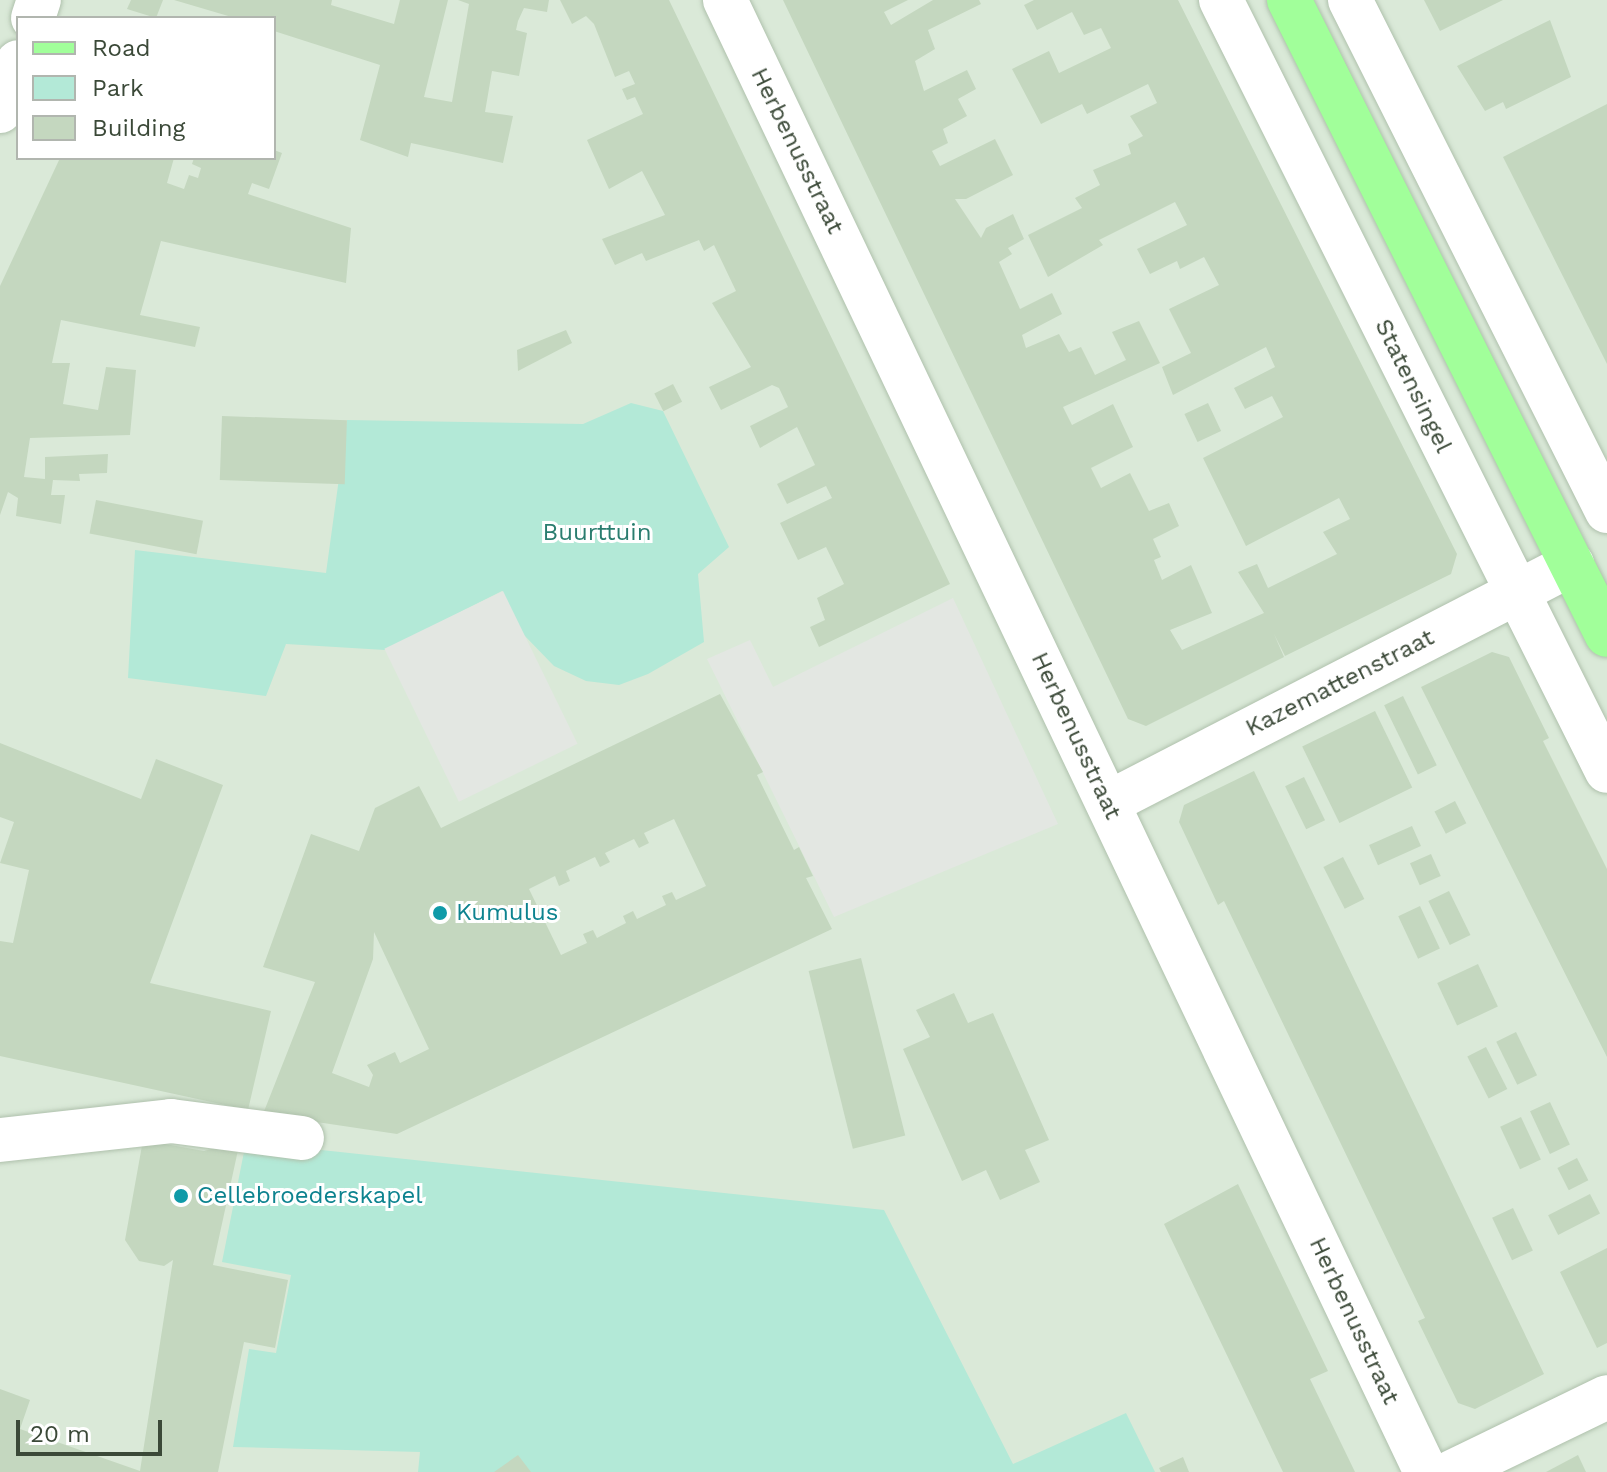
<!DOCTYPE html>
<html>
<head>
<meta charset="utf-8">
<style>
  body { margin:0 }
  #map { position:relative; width:1607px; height:1472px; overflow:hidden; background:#ebf5ea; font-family:"Work Sans",sans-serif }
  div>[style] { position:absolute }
  .residential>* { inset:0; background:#dae9d8 }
  .green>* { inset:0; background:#b3e9d7 }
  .parking>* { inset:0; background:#e3e7e2; transform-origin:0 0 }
  .building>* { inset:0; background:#c4d7bf; transform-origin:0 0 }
  .roads { filter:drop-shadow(0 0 2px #afc1ac) drop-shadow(0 0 2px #afc1ac) }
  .minor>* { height:44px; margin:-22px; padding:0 22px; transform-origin:22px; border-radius:22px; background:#fff }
  .major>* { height:44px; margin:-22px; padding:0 22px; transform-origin:22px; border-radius:22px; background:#a1ff9a }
  .dots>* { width:22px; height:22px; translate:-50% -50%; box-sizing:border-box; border:4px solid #fff; border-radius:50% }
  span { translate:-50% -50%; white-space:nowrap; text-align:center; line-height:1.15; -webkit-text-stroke:6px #fff; paint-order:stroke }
  .street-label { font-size:24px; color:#3b4938 }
  .park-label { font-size:24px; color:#2a7d6f }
  .culture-label { font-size:24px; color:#0d838f }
  .left { translate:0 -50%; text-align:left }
  .legend { position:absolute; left:16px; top:16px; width:260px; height:144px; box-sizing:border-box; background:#fff; border:2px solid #b1b6af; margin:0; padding:10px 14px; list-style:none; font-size:24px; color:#3b4938 }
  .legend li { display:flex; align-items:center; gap:16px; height:40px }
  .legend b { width:40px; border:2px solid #b1b6af }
  .scale { position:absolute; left:16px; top:1420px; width:146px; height:36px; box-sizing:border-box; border:4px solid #3b4938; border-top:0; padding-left:10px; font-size:24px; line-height:28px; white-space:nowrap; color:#3b4938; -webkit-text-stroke:6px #fff; paint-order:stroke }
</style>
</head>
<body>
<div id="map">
  <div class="residential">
    <i style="clip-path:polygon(evenodd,0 0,1607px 0,1607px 1472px,0 1472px,0 0,18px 18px,274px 18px,274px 158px,18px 158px,18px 18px)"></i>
  </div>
  <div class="green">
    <i style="clip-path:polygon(631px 403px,663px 411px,729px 547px,698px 574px,704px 642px,648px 674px,619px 685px,586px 681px,554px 666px,522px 633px,502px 591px,385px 650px,286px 644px,266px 696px,128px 678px,135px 550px,326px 573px,347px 420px,583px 424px)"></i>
    <i style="clip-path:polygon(246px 1142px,884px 1210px,1013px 1464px,1126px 1413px,1155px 1472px,418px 1472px,420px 1452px,233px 1447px,249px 1349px,276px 1353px,291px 1275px,222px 1262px)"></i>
  </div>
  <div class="parking">
    <i style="left:503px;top:591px;width:170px;height:132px;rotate:64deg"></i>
    <i style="clip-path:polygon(953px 598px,1058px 824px,834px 917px,707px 659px,750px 640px,773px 687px)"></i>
  </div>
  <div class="building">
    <i style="clip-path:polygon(131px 0,163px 0,156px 18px,127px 9px)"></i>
    <i style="clip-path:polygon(174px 0,332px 0,331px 5px,394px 24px,400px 0,448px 0,424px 97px,452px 102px,469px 4px,458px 0,549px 0,547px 12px,524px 8px,518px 21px,516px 30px,527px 33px,519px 76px,492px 71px,485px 112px,513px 116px,503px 163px,411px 143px,408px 157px,360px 140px,380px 65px,274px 31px,274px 18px,235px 18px)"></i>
    <i style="clip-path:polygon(560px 0,669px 0,950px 584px,819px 647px,810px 627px,825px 620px,817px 598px,844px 584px,826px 547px,798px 560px,780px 523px,832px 498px,826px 486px,787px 504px,777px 484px,815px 465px,797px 427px,760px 448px,750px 426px,788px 407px,779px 388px,772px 385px,721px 410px,709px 387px,751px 367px,712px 303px,736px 291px,714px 245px,704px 251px,699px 240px,646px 261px,642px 253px,615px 265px,602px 239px,665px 215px,642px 171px,609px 189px,587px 140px,643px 114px,635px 97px,627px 100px,622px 89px,635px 84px,629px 71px,615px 77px,594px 24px,586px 16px,572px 24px)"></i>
    <i style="clip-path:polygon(783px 0,908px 0,884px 12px,891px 25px,933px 0,979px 0,981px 4px,928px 30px,935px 49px,915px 61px,924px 91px,967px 70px,976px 89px,958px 99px,967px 116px,943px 129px,948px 143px,932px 151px,940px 166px,995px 139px,1013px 175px,966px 199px,955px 199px,981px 238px,986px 228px,1013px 214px,1024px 239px,1008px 248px,1012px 254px,999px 262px,1020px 309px,1052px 293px,1062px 314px,1022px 335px,1026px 348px,1059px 334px,1069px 352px,1081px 347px,1095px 375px,1126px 360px,1112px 332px,1139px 321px,1160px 363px,1063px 407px,1072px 425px,1113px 404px,1133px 447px,1091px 468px,1101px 488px,1130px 473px,1149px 511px,1169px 503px,1179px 526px,1153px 539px,1161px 557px,1154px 560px,1162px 580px,1191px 565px,1212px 613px,1170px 630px,1182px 650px,1264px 613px,1238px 572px,1257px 564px,1268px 588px,1337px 554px,1323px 532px,1350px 519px,1339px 498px,1246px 546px,1203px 458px,1283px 417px,1272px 396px,1245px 409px,1234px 388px,1275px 367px,1266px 347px,1173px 395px,1162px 367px,1191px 353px,1169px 309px,1219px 285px,1204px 257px,1180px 269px,1177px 261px,1150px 274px,1137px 249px,1187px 225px,1175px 202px,1099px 240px,1103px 245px,1048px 277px,1028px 235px,1082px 208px,1075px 198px,1100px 185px,1093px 170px,1131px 154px,1128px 144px,1143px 136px,1130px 116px,1157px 103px,1148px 84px,1087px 114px,1082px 104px,1041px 124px,1012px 69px,1049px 51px,1059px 73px,1111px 48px,1101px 28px,1084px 35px,1072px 12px,1037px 30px,1024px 5px,1034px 0,1178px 0,1457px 554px,1451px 574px,1285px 656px,1274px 634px,1284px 657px,1146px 726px,1128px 719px)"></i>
    <i style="clip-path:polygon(1424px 0,1503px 0,1440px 31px)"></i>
    <i style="clip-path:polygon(1550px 20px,1571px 77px,1506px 109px,1503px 102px,1485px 111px,1457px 66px)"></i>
    <i style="clip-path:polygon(1607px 104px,1607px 364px,1503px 157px)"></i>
    <i style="clip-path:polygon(274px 150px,282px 153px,269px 189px,252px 183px,248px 194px,351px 228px,346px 283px,161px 241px,140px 315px,200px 327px,195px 347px,61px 320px,52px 363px,70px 363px,63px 404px,98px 410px,106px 367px,136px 370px,130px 435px,30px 438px,24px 477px,45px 479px,45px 457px,108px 454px,107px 473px,79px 474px,80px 481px,53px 480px,51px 495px,65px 495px,61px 524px,16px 516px,18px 498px,8px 492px,0 515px,0 286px,60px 158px,174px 158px,167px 183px,184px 189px,189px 175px,198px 178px,201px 168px,192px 164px,194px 158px,274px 158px)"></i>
    <i style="clip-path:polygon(566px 330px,572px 343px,518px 371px,517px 350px)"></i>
    <i style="left:673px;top:384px;width:20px;height:21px;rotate:63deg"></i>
    <i style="left:1208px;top:403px;width:31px;height:26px;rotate:65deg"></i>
    <i style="left:222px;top:416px;width:125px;height:64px;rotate:2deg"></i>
    <i style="left:96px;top:500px;width:109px;height:34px;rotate:11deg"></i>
    <i style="clip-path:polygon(1492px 652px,1509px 657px,1549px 738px,1543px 741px,1607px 869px,1607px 1057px,1421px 687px)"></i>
    <i style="clip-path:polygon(evenodd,720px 694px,763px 772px,757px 775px,794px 850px,799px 847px,813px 876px,806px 878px,832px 929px,397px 1134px,263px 1114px,315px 982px,263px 967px,311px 834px,359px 851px,375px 808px,419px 786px,441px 828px,720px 694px,674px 819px,706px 886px,676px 900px,672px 892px,662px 896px,666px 905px,637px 919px,633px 911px,623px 916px,626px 923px,597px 938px,593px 930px,583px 934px,587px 943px,561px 955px,529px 889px,555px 876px,559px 886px,570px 881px,566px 871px,595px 857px,600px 867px,610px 862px,605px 853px,634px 839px,639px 848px,649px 843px,644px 833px,674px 819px,720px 694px,374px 932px,429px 1049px,400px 1063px,395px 1052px,367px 1065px,373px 1075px,369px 1087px,332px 1073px,373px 959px,374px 932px)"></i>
    <i style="left:1403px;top:696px;width:77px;height:21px;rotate:64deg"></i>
    <i style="left:1375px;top:711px;width:85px;height:81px;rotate:64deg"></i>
    <i style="clip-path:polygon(0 743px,141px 799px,156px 759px,223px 785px,150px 983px,271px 1011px,248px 1110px,0 1056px,0 941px,13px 943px,29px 870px,0 863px,14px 822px,0 817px)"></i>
    <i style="clip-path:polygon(1254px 771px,1544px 1374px,1475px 1409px,1458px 1403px,1418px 1321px,1425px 1318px,1392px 1250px,1224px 901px,1218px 905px,1179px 822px,1184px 805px)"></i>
    <i style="left:1304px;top:777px;width:48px;height:21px;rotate:64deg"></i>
    <i style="left:1455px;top:801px;width:25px;height:23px;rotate:63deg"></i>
    <i style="left:1412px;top:826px;width:22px;height:47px;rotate:66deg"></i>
    <i style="left:1431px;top:854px;width:24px;height:23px;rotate:66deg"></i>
    <i style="left:1343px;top:857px;width:47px;height:22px;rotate:63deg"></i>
    <i style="left:1449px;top:891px;width:49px;height:23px;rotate:64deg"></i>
    <i style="left:1420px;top:906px;width:47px;height:24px;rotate:65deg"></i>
    <i style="left:861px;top:958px;width:183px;height:54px;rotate:76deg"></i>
    <i style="left:1478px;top:964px;width:47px;height:45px;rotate:65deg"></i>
    <i style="clip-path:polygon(954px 993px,968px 1023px,993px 1013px,1049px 1140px,1025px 1150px,1040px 1182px,1000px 1200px,986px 1170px,962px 1181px,903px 1049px,930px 1037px,916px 1010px)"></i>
    <i style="left:1516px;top:1032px;width:48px;height:22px;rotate:64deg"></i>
    <i style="left:1486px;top:1047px;width:47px;height:21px;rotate:63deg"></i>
    <i style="left:1550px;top:1102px;width:47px;height:22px;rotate:65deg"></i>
    <i style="left:1521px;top:1117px;width:47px;height:23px;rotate:65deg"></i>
    <i style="clip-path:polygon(143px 1140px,204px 1151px,240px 1141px,213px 1265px,288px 1280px,275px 1348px,244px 1342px,218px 1472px,0 1472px,0 1389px,30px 1400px,20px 1429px,140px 1471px,173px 1260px,164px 1266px,139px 1261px,125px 1240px)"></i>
    <i style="left:1577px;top:1158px;width:25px;height:22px;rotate:63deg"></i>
    <i style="clip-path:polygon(1238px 1184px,1328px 1371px,1310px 1379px,1355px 1472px,1283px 1472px,1164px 1224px)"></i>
    <i style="left:1590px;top:1194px;width:22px;height:47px;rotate:63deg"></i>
    <i style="left:1513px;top:1208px;width:47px;height:23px;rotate:65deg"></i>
    <i style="clip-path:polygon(1607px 1248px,1607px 1343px,1597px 1348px,1560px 1272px)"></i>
    <i style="clip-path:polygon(518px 1455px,531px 1472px,494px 1472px)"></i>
    <i style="clip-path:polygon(1578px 1455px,1586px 1472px,1546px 1472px)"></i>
    <i style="clip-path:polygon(1183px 1457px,1189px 1472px,1161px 1472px,1159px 1468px)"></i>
  </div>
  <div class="roads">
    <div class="minor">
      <i style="left:725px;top:0;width:1630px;rotate:64.54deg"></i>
      <i style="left:1221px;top:0;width:862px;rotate:63.41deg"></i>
      <i style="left:1350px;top:0;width:572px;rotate:63.3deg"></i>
      <i style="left:33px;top:18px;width:19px;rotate:-72deg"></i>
      <i style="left:0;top:111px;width:52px;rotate:-69.8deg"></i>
      <i style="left:1108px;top:803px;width:522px;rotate:-27.25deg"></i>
      <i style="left:0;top:1140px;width:172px;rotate:-6.3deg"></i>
      <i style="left:171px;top:1121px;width:132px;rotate:7.4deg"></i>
      <i style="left:1452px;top:1472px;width:172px;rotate:-25.8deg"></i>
    </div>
    <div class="major">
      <i style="left:1289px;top:0;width:710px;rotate:63.4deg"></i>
    </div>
  </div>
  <div class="dots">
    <i style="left:440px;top:913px;background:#0f9aa8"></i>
    <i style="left:181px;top:1196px;background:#0f9aa8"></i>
  </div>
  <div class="street-label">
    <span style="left:797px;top:151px;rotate:64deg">Herbenusstraat</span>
    <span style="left:1413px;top:386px;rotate:64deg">Statensingel</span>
    <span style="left:1340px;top:683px;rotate:-27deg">Kazemattenstraat</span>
    <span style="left:1076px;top:736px;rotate:65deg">Herbenusstraat</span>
    <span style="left:1354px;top:1321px;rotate:65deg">Herbenusstraat</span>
  </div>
  <div class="park-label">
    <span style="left:597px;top:533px">Buurttuin</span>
  </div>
  <div class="culture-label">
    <span class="left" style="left:456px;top:913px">Kumulus</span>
    <span class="left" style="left:197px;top:1196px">Cellebroederskapel</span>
  </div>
  <ul class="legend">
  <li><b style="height:10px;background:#a1ff9a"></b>Road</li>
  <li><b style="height:22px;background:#b3e9d7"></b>Park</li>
  <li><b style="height:22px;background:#c4d7bf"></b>Building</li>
  </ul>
  <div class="scale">20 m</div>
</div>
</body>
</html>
